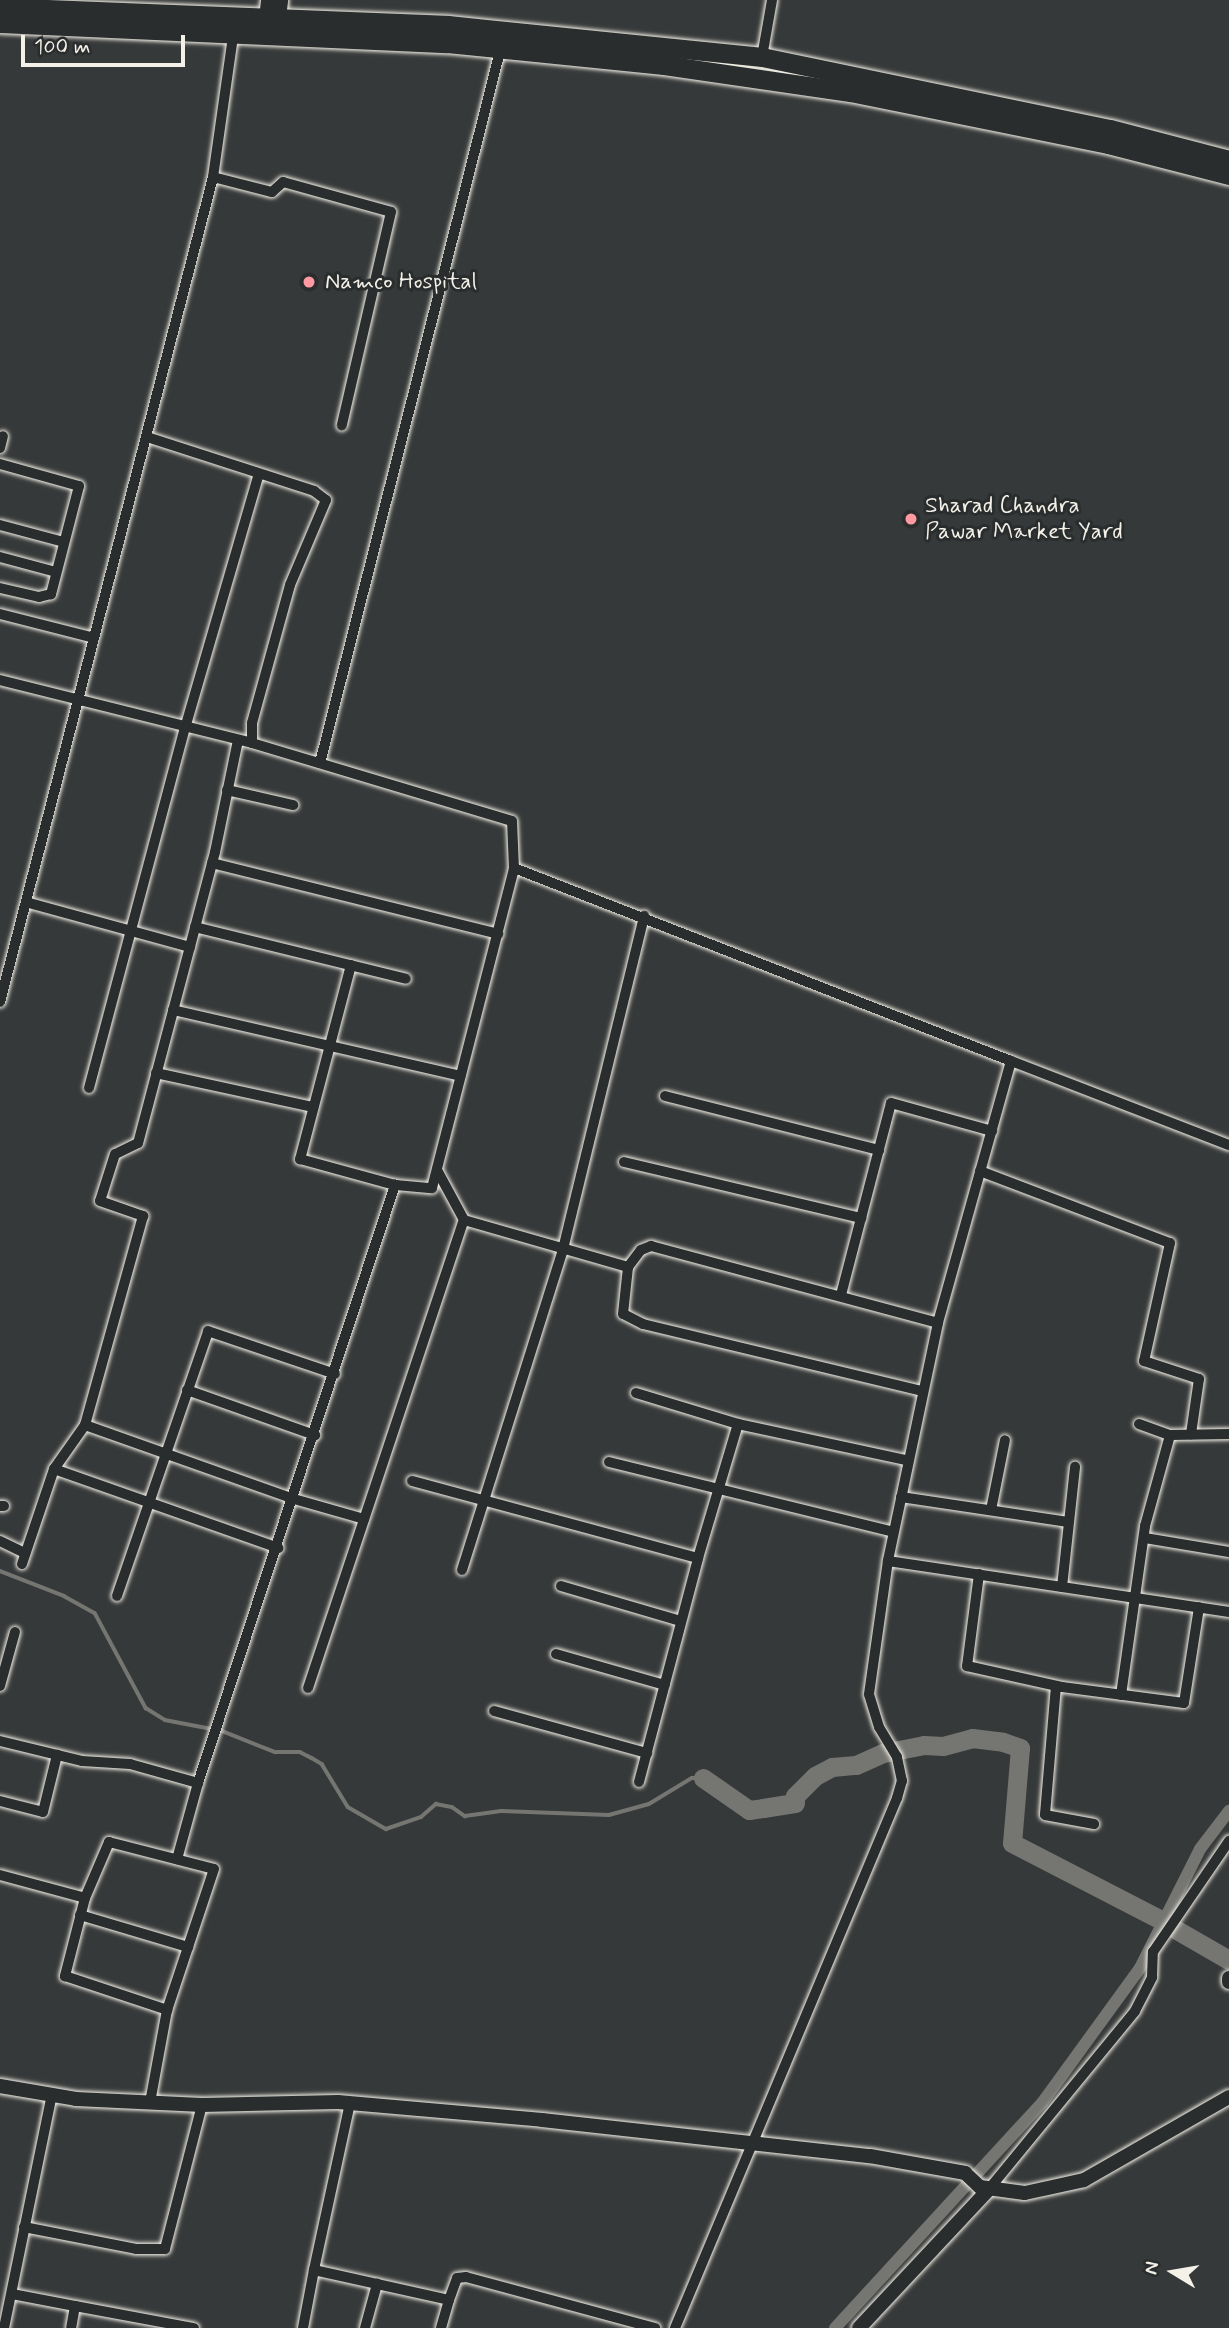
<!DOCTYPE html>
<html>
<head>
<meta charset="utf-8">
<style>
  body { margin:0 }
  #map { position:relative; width:1229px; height:2328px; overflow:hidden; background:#363939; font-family:Mynerve,sans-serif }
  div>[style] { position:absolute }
  .stream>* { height:3.5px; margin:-1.75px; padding:0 1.75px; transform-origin:1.75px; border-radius:1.75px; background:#757572 }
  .canal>* { height:12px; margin:-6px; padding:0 6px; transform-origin:6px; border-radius:6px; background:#757572 }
  .river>* { height:19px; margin:-9.5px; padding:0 9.5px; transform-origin:9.5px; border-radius:9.5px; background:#757572 }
  .roads { filter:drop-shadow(0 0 2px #f4f1e8) drop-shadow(0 0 2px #f4f1e8) }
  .street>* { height:10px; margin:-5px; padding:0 5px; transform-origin:5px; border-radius:5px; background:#2a2d2e }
  .secondary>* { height:14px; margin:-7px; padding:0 7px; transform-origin:7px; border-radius:7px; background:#2a2d2e }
  .highway>* { height:19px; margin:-9.5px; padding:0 9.5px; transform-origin:9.5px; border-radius:9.5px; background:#2a2d2e }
  .dots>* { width:19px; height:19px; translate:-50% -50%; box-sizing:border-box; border:4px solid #2a2d2e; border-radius:50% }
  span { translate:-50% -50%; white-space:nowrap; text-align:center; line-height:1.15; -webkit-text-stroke:6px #2a2d2e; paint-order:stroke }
  .poi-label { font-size:23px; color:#f4f1e8 }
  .left { translate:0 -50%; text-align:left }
  .north { position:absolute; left:1138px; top:2237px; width:70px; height:70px; -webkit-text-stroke:5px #2a2d2e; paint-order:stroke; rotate:281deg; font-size:19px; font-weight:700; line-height:28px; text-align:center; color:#f4f1e8 }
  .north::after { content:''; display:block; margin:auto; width:24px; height:32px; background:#f4f1e8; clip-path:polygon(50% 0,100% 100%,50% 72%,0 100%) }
  .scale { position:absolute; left:21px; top:35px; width:164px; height:32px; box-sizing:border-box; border:4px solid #f4f1e8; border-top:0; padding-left:9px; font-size:21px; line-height:24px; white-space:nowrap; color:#f4f1e8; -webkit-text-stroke:5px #2a2d2e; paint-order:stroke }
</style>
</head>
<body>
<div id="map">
  <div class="stream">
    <i style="left:0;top:1571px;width:69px;rotate:21.3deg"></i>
    <i style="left:64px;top:1596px;width:35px;rotate:29deg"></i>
    <i style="left:95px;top:1613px;width:108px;rotate:61.8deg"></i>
    <i style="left:146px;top:1708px;width:22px;rotate:32deg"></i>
    <i style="left:165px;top:1720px;width:58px;rotate:10.9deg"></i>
    <i style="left:222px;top:1731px;width:57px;rotate:21.6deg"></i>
    <i style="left:275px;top:1752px;width:25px"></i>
    <i style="left:300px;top:1752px;width:13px;rotate:27deg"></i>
    <i style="left:312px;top:1758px;width:12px;rotate:31deg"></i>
    <i style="left:322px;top:1764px;width:50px;rotate:58.8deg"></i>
    <i style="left:348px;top:1807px;width:44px;rotate:30.1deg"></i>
    <i style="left:386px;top:1829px;width:37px;rotate:-19deg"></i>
    <i style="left:421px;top:1817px;width:20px;rotate:-41deg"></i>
    <i style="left:436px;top:1804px;width:16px;rotate:11deg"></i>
    <i style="left:452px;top:1807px;width:16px;rotate:35deg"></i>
    <i style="left:465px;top:1816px;width:36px;rotate:-8deg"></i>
    <i style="left:501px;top:1811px;width:108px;rotate:2.1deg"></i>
    <i style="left:609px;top:1815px;width:41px;rotate:-15.4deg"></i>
    <i style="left:649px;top:1804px;width:50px;rotate:-31.2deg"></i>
    <i style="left:692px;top:1778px;width:11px"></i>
  </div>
  <div class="canal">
    <i style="left:835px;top:2328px;width:306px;rotate:-47.4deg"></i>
    <i style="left:1042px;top:2103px;width:167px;rotate:-54deg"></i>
    <i style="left:1140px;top:1968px;width:133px;rotate:-63.2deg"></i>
    <i style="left:1200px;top:1849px;width:48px;rotate:-52.7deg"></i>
  </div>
  <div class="river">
    <i style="left:703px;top:1778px;width:56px;rotate:34.8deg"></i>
    <i style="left:749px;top:1810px;width:14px;rotate:-8deg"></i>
    <i style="left:763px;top:1808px;width:32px;rotate:-9deg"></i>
    <i style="left:795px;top:1803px;width:7px;rotate:-90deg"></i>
    <i style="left:795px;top:1796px;width:28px;rotate:-45deg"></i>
    <i style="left:815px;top:1776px;width:19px;rotate:-28deg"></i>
    <i style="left:832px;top:1767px;width:24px;rotate:-5deg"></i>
    <i style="left:856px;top:1765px;width:30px;rotate:-24deg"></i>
    <i style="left:883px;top:1753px;width:42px;rotate:-11deg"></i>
    <i style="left:924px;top:1745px;width:19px;rotate:3deg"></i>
    <i style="left:943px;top:1746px;width:30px;rotate:-15deg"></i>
    <i style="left:972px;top:1738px;width:31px;rotate:7deg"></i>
    <i style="left:1003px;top:1742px;width:18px;rotate:19deg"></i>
    <i style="left:1020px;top:1748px;width:95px;rotate:94.8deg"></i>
    <i style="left:1012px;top:1843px;width:163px;rotate:27.3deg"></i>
    <i style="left:1175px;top:1929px;width:62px;rotate:29.9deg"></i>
  </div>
  <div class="roads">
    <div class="street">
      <i style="left:762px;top:57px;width:58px;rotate:-80deg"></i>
      <i style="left:213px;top:177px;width:61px;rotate:14.3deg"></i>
      <i style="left:272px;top:192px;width:15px;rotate:-42deg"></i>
      <i style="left:283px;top:182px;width:112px;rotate:15.5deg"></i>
      <i style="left:391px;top:212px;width:219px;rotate:103deg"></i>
      <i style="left:147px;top:437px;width:176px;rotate:17.9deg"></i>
      <i style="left:314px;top:491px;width:15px;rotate:37deg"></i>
      <i style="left:326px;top:500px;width:92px;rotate:113deg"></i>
      <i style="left:290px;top:585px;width:143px;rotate:105.4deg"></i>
      <i style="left:252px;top:723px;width:20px;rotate:90deg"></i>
      <i style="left:0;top:448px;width:12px;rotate:-76deg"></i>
      <i style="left:0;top:464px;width:82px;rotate:15.6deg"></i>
      <i style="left:79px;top:486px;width:112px;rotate:104.5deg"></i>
      <i style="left:51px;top:594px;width:12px;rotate:166deg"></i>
      <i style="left:39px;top:597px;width:40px;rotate:-167deg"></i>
      <i style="left:0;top:525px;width:66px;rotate:14.9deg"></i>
      <i style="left:0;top:557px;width:58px;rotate:15deg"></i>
      <i style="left:0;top:614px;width:97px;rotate:14.3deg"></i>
      <i style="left:0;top:680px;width:260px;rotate:14deg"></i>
      <i style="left:252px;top:743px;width:271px;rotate:16.7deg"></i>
      <i style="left:512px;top:821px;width:47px;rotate:87.6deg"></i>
      <i style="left:514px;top:868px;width:533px;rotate:21.22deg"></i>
      <i style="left:1011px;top:1061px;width:272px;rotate:105.6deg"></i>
      <i style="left:938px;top:1323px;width:243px;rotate:101.9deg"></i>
      <i style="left:238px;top:740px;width:114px;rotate:101.6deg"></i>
      <i style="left:215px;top:852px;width:301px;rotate:104.8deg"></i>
      <i style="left:138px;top:1143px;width:25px;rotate:154deg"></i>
      <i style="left:115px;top:1154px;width:49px;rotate:107.7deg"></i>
      <i style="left:100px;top:1201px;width:46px;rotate:19.2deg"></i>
      <i style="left:143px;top:1216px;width:217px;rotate:105.5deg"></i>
      <i style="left:85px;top:1425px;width:222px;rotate:19.5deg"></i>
      <i style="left:294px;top:1499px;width:73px;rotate:15.9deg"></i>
      <i style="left:320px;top:763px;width:739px;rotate:-75.81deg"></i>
      <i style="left:227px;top:790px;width:68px;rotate:12.8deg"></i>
      <i style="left:212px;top:863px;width:295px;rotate:13.9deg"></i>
      <i style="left:29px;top:903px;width:167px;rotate:15.3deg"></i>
      <i style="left:195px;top:927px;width:217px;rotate:13.8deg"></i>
      <i style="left:351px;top:965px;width:201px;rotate:104.7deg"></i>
      <i style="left:300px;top:1159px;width:98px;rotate:15.3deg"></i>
      <i style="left:0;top:1002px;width:852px;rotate:-75.52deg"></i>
      <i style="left:213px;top:177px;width:149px;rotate:-81.9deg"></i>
      <i style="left:173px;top:1010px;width:295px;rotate:12.9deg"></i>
      <i style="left:1011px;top:1061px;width:234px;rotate:21.1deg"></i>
      <i style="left:156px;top:1073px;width:161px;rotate:12.2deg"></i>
      <i style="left:89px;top:1088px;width:373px;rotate:-75.1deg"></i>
      <i style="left:185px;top:728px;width:262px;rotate:-73.8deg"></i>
      <i style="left:665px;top:1096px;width:221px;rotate:14.2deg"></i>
      <i style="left:624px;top:1162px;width:244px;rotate:13.3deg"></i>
      <i style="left:437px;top:1170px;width:57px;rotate:61.6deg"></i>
      <i style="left:464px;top:1220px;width:171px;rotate:16deg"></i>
      <i style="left:980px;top:1171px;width:203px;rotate:20.8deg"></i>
      <i style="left:1170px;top:1243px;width:121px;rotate:102.4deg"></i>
      <i style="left:1144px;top:1361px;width:58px;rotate:18.1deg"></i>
      <i style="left:1199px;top:1379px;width:56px;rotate:98.3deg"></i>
      <i style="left:841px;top:1295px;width:198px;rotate:-75.4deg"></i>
      <i style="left:891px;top:1103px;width:105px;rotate:15.5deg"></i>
      <i style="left:187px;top:1390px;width:136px;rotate:19.4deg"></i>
      <i style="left:922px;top:1391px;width:287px;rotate:-166.5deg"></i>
      <i style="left:643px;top:1324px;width:22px;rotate:-153deg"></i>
      <i style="left:623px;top:1314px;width:47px;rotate:-83.9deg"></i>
      <i style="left:628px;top:1267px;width:21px;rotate:-53deg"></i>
      <i style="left:641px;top:1250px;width:11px;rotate:-22deg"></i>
      <i style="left:651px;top:1246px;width:297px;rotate:15deg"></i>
      <i style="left:636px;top:1393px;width:107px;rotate:16.9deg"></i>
      <i style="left:738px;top:1424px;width:172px;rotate:12.1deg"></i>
      <i style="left:1139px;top:1424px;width:33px;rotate:20deg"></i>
      <i style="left:1170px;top:1435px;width:59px;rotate:-1deg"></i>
      <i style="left:609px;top:1462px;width:293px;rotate:13.8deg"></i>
      <i style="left:54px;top:1469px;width:54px;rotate:-54.8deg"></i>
      <i style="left:412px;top:1481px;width:296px;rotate:15.1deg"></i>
      <i style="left:698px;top:1558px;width:140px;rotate:-73.4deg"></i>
      <i style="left:901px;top:1497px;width:169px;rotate:8.5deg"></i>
      <i style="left:0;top:1506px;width:4px"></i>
      <i style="left:991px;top:1510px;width:71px;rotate:-78.7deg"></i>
      <i style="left:1145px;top:1538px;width:85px;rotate:9.5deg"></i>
      <i style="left:0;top:1541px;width:28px;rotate:26deg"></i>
      <i style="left:22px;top:1564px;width:100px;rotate:-71.4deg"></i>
      <i style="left:54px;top:1469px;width:238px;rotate:19.4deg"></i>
      <i style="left:462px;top:1570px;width:337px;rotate:-72.5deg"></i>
      <i style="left:563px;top:1249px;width:343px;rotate:-76.3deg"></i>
      <i style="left:979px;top:1574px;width:93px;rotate:97.4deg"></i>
      <i style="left:967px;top:1666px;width:97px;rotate:12.5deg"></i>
      <i style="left:1062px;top:1687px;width:123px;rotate:7.5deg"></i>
      <i style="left:1184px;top:1703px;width:97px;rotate:-81.1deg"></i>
      <i style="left:561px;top:1586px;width:125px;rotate:16.3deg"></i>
      <i style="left:1062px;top:1587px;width:121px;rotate:-83.8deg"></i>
      <i style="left:117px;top:1596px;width:280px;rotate:-71deg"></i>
      <i style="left:208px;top:1331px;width:134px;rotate:18.7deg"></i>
      <i style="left:556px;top:1654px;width:113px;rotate:15.9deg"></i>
      <i style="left:0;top:1686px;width:56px;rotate:-74.5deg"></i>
      <i style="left:1056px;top:1686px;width:129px;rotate:94.9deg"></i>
      <i style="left:1045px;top:1815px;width:50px;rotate:10.4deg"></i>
      <i style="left:308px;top:1688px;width:493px;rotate:-71.6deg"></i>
      <i style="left:1121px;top:1695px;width:171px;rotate:-81.9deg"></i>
      <i style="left:1145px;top:1526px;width:94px;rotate:-74.6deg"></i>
      <i style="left:494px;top:1711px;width:159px;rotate:15.4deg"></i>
      <i style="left:0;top:1741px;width:84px;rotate:13.7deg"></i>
      <i style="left:82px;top:1761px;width:48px;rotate:3.6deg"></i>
      <i style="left:130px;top:1764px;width:71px;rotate:15.6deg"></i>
      <i style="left:198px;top:1783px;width:79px;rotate:105.4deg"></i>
      <i style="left:639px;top:1782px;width:232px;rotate:-75.2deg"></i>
      <i style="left:198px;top:1783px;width:630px;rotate:-71.77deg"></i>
      <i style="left:395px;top:1185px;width:37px;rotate:5deg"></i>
      <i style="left:432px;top:1188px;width:330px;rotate:-75.6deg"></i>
      <i style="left:0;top:1801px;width:44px;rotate:14.3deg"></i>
      <i style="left:43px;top:1812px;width:59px;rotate:-76.2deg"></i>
      <i style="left:0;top:1875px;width:88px;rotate:15.1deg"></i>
      <i style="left:85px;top:1898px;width:81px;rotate:104.4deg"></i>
      <i style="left:65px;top:1976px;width:108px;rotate:18.4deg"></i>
      <i style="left:167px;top:2010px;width:95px;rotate:100.4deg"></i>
      <i style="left:85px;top:1898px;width:61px;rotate:-66.8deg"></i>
      <i style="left:109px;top:1842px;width:108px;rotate:14.4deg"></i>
      <i style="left:214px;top:1869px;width:149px;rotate:108.4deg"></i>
      <i style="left:80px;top:1915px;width:113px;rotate:16.5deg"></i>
      <i style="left:350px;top:2103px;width:171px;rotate:102.2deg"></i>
      <i style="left:314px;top:2270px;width:138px;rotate:12.5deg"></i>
      <i style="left:449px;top:2300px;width:29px;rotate:106deg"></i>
      <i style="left:989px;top:2189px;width:230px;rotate:-50.6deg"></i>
      <i style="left:1135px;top:2011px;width:38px;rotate:-63deg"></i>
      <i style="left:1152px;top:1977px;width:25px;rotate:-88deg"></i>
      <i style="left:1153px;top:1952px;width:135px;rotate:-55.6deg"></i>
      <i style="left:24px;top:2227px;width:114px;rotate:11.1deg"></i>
      <i style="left:136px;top:2249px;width:29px"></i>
      <i style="left:165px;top:2249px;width:149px;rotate:-75.6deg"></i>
      <i style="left:12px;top:2294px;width:64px;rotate:10.8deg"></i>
      <i style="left:75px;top:2306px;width:22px;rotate:100deg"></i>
      <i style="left:449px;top:2300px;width:23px;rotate:-70deg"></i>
      <i style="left:457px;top:2278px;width:9px;rotate:-6deg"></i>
      <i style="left:466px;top:2277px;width:196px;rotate:15.1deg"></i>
      <i style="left:75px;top:2306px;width:121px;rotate:10.5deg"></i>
      <i style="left:4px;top:2328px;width:238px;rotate:-78.4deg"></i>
      <i style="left:303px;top:2328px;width:59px;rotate:-79.3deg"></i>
      <i style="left:365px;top:2328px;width:46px;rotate:-74.7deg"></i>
      <i style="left:675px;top:2328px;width:575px;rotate:-67.27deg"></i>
      <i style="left:897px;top:1798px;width:18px;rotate:-74deg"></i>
      <i style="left:902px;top:1781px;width:25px;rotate:-102deg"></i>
      <i style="left:897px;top:1757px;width:35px;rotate:-121deg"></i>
      <i style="left:879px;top:1727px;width:34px;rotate:-107deg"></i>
      <i style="left:869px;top:1694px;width:134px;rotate:-81.9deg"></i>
      <i style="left:888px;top:1561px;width:345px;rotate:8.5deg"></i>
    </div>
    <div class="secondary">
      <i style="left:265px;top:26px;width:26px;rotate:-83deg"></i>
      <i style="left:278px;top:26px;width:26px;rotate:-83deg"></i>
      <i style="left:1229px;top:1978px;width:4px;rotate:90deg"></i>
      <i style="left:0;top:2086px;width:77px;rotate:9.7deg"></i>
      <i style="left:76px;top:2099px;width:126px;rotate:2.7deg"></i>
      <i style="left:202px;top:2105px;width:136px;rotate:-1.3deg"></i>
      <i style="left:338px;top:2102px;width:205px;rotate:5deg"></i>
      <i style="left:542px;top:2120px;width:330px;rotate:6.3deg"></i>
      <i style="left:870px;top:2156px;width:97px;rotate:10.1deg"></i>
      <i style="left:965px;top:2173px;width:21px;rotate:43deg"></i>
      <i style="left:980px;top:2187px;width:45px;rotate:7.6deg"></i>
      <i style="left:1025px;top:2193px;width:60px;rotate:-12.4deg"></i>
      <i style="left:1084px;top:2180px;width:167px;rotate:-29.8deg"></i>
      <i style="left:859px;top:2328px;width:190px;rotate:-46.9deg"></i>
    </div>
    <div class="highway">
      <i style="left:0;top:7px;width:448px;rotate:2.3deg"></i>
      <i style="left:448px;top:25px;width:316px;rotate:5.8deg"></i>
      <i style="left:762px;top:57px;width:355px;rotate:11.7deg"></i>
      <i style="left:1110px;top:129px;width:123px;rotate:14.6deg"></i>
      <i style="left:0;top:23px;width:447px;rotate:2.6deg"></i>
      <i style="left:447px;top:43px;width:218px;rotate:5.8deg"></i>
      <i style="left:664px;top:65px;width:188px;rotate:8.3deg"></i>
      <i style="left:850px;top:92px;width:263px;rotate:11.4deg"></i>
      <i style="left:1108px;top:144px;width:125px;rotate:14.4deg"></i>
    </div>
  </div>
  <div class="dots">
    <i style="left:309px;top:282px;background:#ff9aa2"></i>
    <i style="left:911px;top:519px;background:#ff9aa2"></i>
  </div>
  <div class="poi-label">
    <span class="left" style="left:325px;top:282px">Namco Hospital</span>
    <span class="left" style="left:925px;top:519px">Sharad Chandra<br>Pawar Market Yard</span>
  </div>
  <div class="north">N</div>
  <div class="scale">100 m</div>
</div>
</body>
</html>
